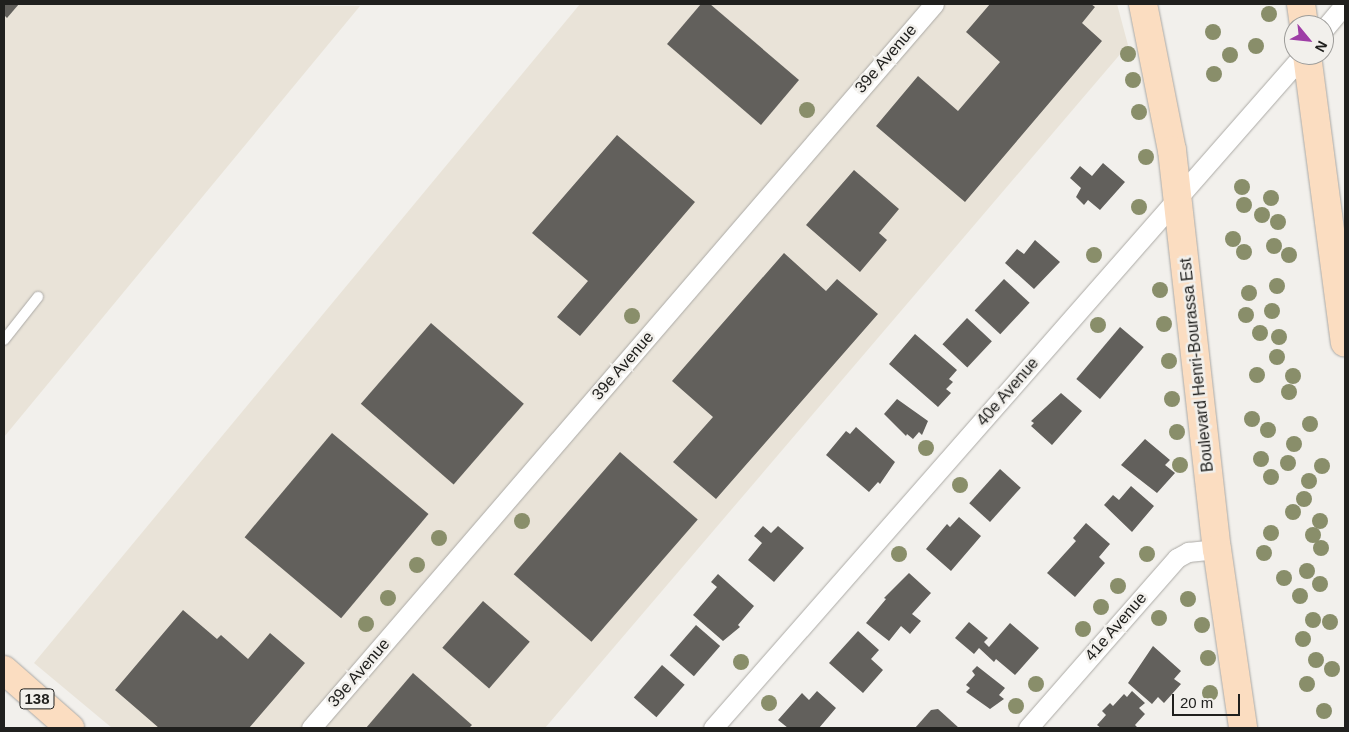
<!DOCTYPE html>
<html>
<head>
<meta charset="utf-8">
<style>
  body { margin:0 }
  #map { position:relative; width:1349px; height:732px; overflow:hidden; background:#f2f0ec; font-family:Helvetica,sans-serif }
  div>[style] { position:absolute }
  .built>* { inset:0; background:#e9e3d8 }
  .building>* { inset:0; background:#62605c; transform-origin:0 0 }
  .roads { filter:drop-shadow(0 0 1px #aba9a5) drop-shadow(0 0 1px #aba9a5) }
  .lane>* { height:10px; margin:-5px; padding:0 5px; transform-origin:5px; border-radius:5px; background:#fff }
  .street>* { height:19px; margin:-9.5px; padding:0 9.5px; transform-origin:9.5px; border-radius:9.5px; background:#fff }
  .primary>* { height:28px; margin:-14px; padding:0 14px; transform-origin:14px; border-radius:14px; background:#fbddc1 }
  .trees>* { width:16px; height:16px; margin:-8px; border-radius:50%; background:#898e6a }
  span { translate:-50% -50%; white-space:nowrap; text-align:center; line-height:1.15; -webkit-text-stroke:5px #f2f0ec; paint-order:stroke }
  .shield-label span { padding:1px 4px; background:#f2f0ec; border:1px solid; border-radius:4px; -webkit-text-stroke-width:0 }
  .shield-label { font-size:15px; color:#20201e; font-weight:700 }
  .street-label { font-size:16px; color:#20201e }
  .frame { position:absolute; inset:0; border:5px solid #20201e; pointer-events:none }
  .north { position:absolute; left:1284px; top:15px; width:50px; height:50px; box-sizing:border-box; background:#f2f0ec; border:1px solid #9e9d9a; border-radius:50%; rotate:118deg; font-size:14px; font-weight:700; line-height:20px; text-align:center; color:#20201e }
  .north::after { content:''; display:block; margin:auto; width:18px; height:22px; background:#9e3ea6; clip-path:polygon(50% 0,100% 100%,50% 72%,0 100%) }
  .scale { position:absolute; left:1172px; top:694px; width:68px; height:22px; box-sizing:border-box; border:2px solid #20201e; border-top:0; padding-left:6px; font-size:15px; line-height:18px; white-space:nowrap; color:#20201e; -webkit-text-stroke:4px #f2f0ec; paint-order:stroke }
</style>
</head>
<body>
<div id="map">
  <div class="built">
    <i style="clip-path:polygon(4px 4px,360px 6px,4px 437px)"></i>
    <i style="clip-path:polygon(580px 4px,1117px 4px,1128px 45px,545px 728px,112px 728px,34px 663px)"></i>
  </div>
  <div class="building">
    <i style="clip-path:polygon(4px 4px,19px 4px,7px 18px,4px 15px)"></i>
    <i style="clip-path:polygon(701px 4px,710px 4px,799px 80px,761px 125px,667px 44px)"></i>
    <i style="clip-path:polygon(990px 4px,1091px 4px,1095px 7px,1082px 23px,1102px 41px,965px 202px,876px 126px,918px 76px,958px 111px,1000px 62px,966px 32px)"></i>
    <i style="clip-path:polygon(617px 135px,695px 202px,580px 336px,557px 317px,588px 281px,532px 233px)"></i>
    <i style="clip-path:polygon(1103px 163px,1125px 182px,1100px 210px,1088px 200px,1084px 205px,1076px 197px,1081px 188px,1070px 178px,1080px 166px,1092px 176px)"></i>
    <i style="clip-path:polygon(854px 170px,899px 209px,879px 233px,887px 240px,860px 272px,806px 225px)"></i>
    <i style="clip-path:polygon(1035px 240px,1060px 262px,1034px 289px,1005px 263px,1017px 249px,1024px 254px)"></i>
    <i style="clip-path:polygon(784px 253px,826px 291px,837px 279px,878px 314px,716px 499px,673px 462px,713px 417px,672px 381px)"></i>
    <i style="left:1004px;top:279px;width:35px;height:43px;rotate:43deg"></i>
    <i style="left:967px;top:318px;width:34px;height:36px;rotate:43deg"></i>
    <i style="left:431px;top:323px;width:123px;height:107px;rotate:41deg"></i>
    <i style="left:1120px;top:327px;width:31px;height:68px;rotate:40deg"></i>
    <i style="clip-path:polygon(915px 334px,957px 370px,949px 379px,953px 382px,946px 389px,951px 393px,938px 407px,889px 364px)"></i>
    <i style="clip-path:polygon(1061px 393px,1082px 411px,1052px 445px,1031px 426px,1034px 423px,1031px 421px)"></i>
    <i style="clip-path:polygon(897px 399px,928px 421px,922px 435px,919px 432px,913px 439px,907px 434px,906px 436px,884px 414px)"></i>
    <i style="clip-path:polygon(856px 427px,895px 462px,880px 484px,878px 482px,869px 492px,826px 455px,846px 431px,850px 434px)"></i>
    <i style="left:332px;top:433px;width:126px;height:136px;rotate:40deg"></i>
    <i style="clip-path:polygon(1145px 439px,1170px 460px,1165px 465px,1175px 473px,1157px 493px,1121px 465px)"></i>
    <i style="left:620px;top:452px;width:103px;height:162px;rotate:41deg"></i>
    <i style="left:1000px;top:469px;width:28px;height:46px;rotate:42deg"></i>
    <i style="clip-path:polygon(1131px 486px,1154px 506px,1132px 532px,1104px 505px,1113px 495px,1119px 500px)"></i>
    <i style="clip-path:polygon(959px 517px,981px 536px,951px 571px,926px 549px,947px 524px,950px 527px)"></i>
    <i style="clip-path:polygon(1086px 523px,1110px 544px,1099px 557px,1105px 563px,1075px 597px,1047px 573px,1076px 541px,1073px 538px)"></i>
    <i style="clip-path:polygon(763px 526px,771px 533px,778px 526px,804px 548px,774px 582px,748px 560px,762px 543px,754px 536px)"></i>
    <i style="clip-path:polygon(909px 573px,931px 593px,912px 614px,921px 621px,910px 634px,901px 626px,889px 641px,866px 623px,886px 599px,884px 598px)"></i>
    <i style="clip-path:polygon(718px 574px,754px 606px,738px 625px,740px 627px,723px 641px,693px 615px,717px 587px,711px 582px)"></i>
    <i style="left:483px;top:601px;width:62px;height:62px;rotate:41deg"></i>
    <i style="clip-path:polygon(183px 610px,217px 639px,221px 635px,248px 659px,270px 633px,305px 663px,249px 728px,159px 728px,115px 690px)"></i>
    <i style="clip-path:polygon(969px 622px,988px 638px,984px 642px,989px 647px,1010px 623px,1039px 648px,1015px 675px,996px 659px,994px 662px,979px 648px,974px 654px,955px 638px)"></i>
    <i style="left:696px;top:625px;width:32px;height:40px;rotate:41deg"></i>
    <i style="clip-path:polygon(858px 631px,879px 650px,871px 659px,883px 670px,863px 693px,829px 663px)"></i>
    <i style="clip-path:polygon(1153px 646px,1181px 671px,1174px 679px,1181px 684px,1164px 703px,1158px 697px,1152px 704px,1128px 683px)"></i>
    <i style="left:662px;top:665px;width:30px;height:43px;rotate:41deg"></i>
    <i style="clip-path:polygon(977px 666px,1005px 688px,999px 695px,1004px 699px,990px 709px,966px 692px,970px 688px,966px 685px,975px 675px,972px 671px)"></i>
    <i style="clip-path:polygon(413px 673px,472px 725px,469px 728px,366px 728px)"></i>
    <i style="clip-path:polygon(817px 691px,836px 708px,819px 728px,788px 728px,778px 720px,802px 693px,809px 700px)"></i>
    <i style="clip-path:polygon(1132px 691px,1145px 703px,1139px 708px,1145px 714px,1135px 725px,1138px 728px,1101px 728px,1097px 725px,1106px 715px,1102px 711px,1110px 703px,1113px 706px,1124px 694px,1127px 697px)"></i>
    <i style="clip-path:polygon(938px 709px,959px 728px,915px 728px,931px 710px)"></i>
  </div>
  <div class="roads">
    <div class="lane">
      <i style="left:4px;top:340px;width:55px;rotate:-51.7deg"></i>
    </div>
    <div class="street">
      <i style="left:1324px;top:29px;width:33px;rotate:-50deg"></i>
      <i style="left:311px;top:728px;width:955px;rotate:-49.29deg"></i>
      <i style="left:713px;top:728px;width:895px;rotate:-48.76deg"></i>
      <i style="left:1028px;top:728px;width:226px;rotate:-48.8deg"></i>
      <i style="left:1177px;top:558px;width:13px;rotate:-29deg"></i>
      <i style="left:1188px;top:552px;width:29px;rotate:-6deg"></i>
    </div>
    <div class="primary">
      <i style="left:1143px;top:4px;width:149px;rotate:78.8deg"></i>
      <i style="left:1172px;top:150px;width:402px;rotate:83.6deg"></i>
      <i style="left:1217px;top:549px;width:181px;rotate:81.7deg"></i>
      <i style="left:1301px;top:4px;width:21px;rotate:82deg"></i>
      <i style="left:1307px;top:55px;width:290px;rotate:82.5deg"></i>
      <i style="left:4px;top:670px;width:88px;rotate:41.3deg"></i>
    </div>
  </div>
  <div class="trees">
    <i style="left:1269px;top:14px"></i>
    <i style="left:1213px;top:32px"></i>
    <i style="left:1256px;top:46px"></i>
    <i style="left:1128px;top:54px"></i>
    <i style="left:1230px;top:55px"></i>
    <i style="left:1214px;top:74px"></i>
    <i style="left:1133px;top:80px"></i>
    <i style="left:807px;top:110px"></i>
    <i style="left:1139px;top:112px"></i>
    <i style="left:1146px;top:157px"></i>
    <i style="left:1242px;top:187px"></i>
    <i style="left:1271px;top:198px"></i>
    <i style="left:1244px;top:205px"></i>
    <i style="left:1139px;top:207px"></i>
    <i style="left:1262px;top:215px"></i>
    <i style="left:1278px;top:222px"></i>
    <i style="left:1233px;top:239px"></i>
    <i style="left:1274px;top:246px"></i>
    <i style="left:1244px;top:252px"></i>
    <i style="left:1094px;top:255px"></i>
    <i style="left:1289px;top:255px"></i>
    <i style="left:1277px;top:286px"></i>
    <i style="left:1160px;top:290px"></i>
    <i style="left:1249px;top:293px"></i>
    <i style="left:1272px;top:311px"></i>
    <i style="left:1246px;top:315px"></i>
    <i style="left:632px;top:316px"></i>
    <i style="left:1164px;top:324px"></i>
    <i style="left:1098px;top:325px"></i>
    <i style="left:1260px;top:333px"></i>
    <i style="left:1279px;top:337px"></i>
    <i style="left:1277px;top:357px"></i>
    <i style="left:1169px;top:361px"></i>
    <i style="left:1257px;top:375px"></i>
    <i style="left:1293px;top:376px"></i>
    <i style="left:1289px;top:392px"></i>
    <i style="left:1172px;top:399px"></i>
    <i style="left:1252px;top:419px"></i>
    <i style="left:1310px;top:424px"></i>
    <i style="left:1268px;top:430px"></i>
    <i style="left:1177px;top:432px"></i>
    <i style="left:1294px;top:444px"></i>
    <i style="left:926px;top:448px"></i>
    <i style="left:1261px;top:459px"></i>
    <i style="left:1288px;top:463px"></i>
    <i style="left:1180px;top:465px"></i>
    <i style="left:1322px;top:466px"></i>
    <i style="left:1271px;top:477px"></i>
    <i style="left:1309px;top:481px"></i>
    <i style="left:960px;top:485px"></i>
    <i style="left:1304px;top:499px"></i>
    <i style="left:1293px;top:512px"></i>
    <i style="left:522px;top:521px"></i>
    <i style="left:1320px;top:521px"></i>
    <i style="left:1271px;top:533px"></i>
    <i style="left:1313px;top:535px"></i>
    <i style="left:439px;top:538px"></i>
    <i style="left:1321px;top:548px"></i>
    <i style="left:1264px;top:553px"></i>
    <i style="left:899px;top:554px"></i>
    <i style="left:1147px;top:554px"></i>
    <i style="left:417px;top:565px"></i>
    <i style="left:1307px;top:571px"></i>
    <i style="left:1284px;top:578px"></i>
    <i style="left:1320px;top:584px"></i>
    <i style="left:1118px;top:586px"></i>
    <i style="left:1300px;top:596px"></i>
    <i style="left:388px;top:598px"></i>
    <i style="left:1188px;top:599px"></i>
    <i style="left:1101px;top:607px"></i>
    <i style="left:1159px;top:618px"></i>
    <i style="left:1313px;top:620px"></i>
    <i style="left:1330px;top:622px"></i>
    <i style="left:366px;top:624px"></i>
    <i style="left:1202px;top:625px"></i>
    <i style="left:1083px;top:629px"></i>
    <i style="left:1303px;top:639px"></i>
    <i style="left:1208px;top:658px"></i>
    <i style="left:1316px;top:660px"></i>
    <i style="left:741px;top:662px"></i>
    <i style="left:1332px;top:669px"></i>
    <i style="left:1036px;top:684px"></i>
    <i style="left:1307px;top:684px"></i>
    <i style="left:1210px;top:693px"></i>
    <i style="left:769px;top:703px"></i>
    <i style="left:1016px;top:706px"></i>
    <i style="left:1324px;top:711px"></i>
  </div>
  <div class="shield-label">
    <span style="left:37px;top:699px">138</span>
  </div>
  <div class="street-label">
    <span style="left:886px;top:59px;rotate:-49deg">39e Avenue</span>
    <span style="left:1197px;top:365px;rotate:-96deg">Boulevard Henri-Bourassa Est</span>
    <span style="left:623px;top:366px;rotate:-49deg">39e Avenue</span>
    <span style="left:1008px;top:392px;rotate:-49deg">40e Avenue</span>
    <span style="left:1116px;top:627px;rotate:-49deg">41e Avenue</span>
    <span style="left:359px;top:673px;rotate:-49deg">39e Avenue</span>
  </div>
  <div class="frame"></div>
  <div class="north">N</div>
  <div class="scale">20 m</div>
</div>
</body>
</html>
